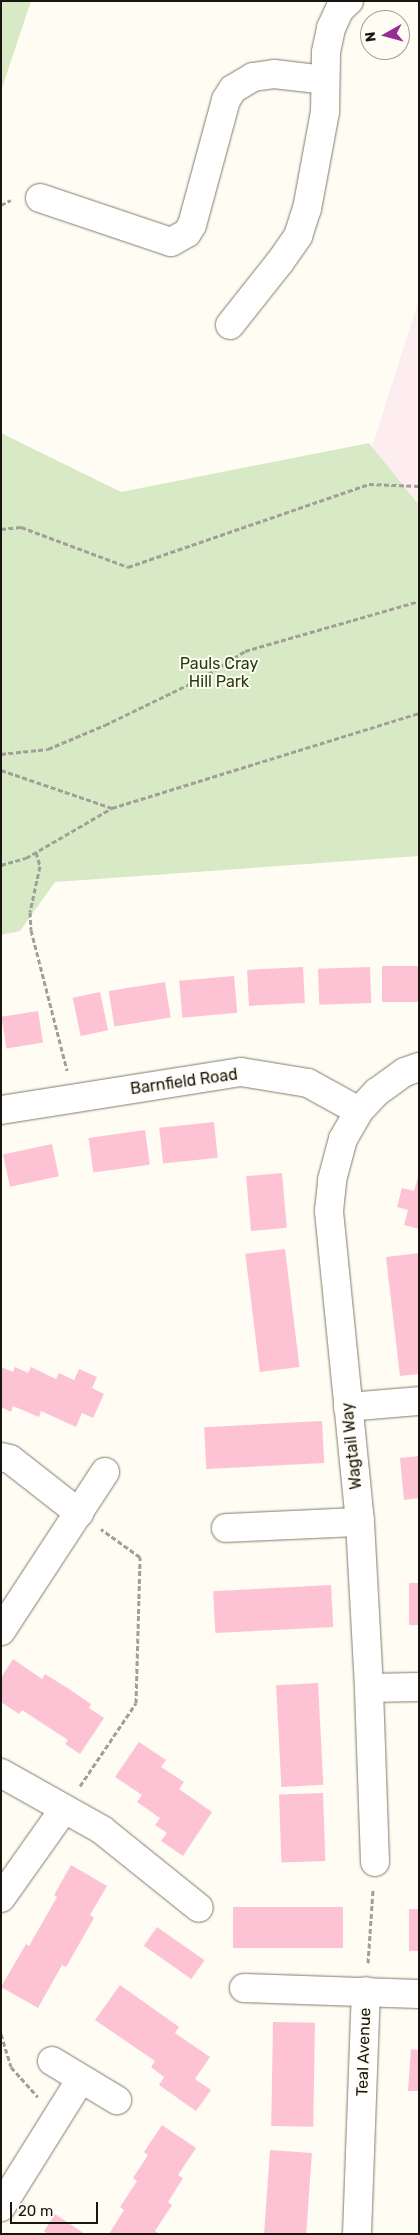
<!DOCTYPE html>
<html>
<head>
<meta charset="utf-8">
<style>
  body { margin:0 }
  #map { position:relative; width:420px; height:2235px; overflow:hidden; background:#fefcf3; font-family:Rubik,sans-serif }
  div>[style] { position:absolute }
  .industrial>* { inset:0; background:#fdedf1 }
  .green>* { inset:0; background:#d7eac5 }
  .building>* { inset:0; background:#fdc3d5; transform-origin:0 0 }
  .path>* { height:3px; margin-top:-1.5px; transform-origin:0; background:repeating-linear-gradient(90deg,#a19f97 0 5px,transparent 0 7.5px) }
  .roads { filter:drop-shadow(0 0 1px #817c69) drop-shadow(0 0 1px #817c69) }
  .minor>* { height:28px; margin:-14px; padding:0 14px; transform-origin:14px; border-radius:14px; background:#fff }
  span { translate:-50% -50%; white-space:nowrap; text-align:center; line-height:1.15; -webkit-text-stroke:4px #fefcf3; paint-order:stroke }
  .park-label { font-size:16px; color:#273d09 }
  .street-label { font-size:16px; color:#18160f }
  .frame { position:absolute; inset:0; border:2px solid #18160f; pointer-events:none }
  .north { position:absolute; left:360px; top:10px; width:50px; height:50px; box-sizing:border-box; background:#fefcf3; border:1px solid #a2a098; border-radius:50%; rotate:263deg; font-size:14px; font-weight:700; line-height:20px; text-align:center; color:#18160f }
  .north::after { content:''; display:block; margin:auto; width:18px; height:22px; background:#962e92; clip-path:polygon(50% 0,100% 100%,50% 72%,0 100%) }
  .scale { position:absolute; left:10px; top:2202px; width:88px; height:22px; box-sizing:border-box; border:2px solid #18160f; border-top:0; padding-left:6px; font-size:15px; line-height:18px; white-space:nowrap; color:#18160f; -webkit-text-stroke:4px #fefcf3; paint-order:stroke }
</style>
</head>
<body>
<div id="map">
  <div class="industrial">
    <i style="clip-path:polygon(419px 299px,419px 505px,372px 447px)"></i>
  </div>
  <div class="green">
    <i style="clip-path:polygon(1px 1px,31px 1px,1px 91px)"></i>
    <i style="clip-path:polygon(1px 433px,121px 492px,369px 443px,419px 505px,419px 856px,55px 882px,20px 931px,1px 935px)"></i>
  </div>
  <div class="building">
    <i style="left:419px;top:966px;width:36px;height:37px;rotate:90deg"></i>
    <i style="left:303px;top:967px;width:36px;height:56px;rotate:87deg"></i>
    <i style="left:370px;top:967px;width:36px;height:52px;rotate:88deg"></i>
    <i style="left:234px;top:976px;width:37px;height:55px;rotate:85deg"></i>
    <i style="left:165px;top:982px;width:36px;height:57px;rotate:81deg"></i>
    <i style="left:100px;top:992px;width:39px;height:28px;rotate:78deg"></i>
    <i style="left:38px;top:1011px;width:32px;height:37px;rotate:81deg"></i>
    <i style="left:214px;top:1122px;width:36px;height:55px;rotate:84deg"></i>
    <i style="left:145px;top:1130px;width:35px;height:57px;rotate:82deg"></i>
    <i style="left:52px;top:1144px;width:33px;height:50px;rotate:78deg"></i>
    <i style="left:282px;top:1173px;width:55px;height:36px;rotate:85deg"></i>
    <i style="clip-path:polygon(419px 1174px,419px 1229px,404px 1225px,408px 1210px,397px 1207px,402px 1188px,414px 1191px)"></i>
    <i style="left:285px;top:1249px;width:119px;height:40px;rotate:83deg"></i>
    <i style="clip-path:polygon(419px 1253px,419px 1374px,400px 1376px,386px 1257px)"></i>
    <i style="clip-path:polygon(1px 1367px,13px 1372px,15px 1367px,28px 1373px,31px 1367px,56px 1379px,59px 1373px,74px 1380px,79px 1369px,97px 1377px,92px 1388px,104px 1394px,93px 1418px,82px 1413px,76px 1427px,41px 1411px,39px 1417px,13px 1406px,11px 1412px,1px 1407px)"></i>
    <i style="left:322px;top:1421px;width:42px;height:118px;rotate:87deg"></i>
    <i style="clip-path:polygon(419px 1456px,419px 1498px,404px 1500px,400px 1458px)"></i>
    <i style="left:409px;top:1583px;width:10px;height:42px"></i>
    <i style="left:331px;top:1585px;width:42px;height:118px;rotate:87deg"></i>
    <i style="clip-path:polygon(13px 1659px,42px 1679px,45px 1674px,69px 1689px,91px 1704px,89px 1708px,104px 1718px,80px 1754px,65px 1744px,68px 1740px,22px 1710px,19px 1714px,1px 1702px,1px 1678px)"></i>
    <i style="left:318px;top:1683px;width:102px;height:42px;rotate:87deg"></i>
    <i style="clip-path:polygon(139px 1742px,166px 1760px,161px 1767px,184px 1782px,179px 1789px,212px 1812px,183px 1856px,161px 1841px,167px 1833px,155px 1825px,160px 1818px,137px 1802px,142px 1795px,115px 1777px)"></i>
    <i style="left:323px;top:1793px;width:68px;height:44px;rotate:88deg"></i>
    <i style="clip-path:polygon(71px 1865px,107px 1886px,90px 1915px,94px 1918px,66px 1967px,62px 1965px,38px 2008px,1px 1987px,26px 1944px,29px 1946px,57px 1897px,54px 1895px)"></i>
    <i style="left:233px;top:1907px;width:110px;height:41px"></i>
    <i style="left:409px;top:1909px;width:10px;height:42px"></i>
    <i style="left:157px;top:1927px;width:58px;height:23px;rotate:35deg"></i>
    <i style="clip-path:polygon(120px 1985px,179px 2027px,175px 2033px,210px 2057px,195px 2079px,211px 2090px,196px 2111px,159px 2085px,164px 2077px,151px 2067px,155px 2061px,95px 2020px)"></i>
    <i style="left:273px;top:2022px;width:42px;height:104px;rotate:1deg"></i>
    <i style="clip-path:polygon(411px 2049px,419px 2050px,419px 2091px,408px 2091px)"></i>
    <i style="clip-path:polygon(162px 2125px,196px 2148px,178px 2175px,183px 2178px,168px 2202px,172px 2205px,155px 2231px,159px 2234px,109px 2234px,124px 2210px,120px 2207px,137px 2181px,133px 2178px,148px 2155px,144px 2152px)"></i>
    <i style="left:270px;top:2150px;width:42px;height:84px;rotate:4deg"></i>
    <i style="clip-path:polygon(55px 2214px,85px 2234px,48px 2234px,44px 2231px)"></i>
  </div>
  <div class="path">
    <i style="left:1px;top:205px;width:11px;rotate:-27deg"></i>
    <i style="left:1px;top:529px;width:20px;rotate:-6deg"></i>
    <i style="left:21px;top:527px;width:114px;rotate:20.5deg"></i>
    <i style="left:128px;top:567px;width:255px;rotate:-19deg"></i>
    <i style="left:369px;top:484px;width:50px;rotate:2.3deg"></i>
    <i style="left:1px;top:754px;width:47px;rotate:-6.1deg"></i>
    <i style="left:48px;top:749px;width:62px;rotate:-22.8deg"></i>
    <i style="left:105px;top:725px;width:108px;rotate:-25.9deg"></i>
    <i style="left:202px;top:678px;width:51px;rotate:-32.1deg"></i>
    <i style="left:245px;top:651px;width:181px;rotate:-16deg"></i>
    <i style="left:1px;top:770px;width:117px;rotate:18.9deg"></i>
    <i style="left:112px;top:808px;width:321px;rotate:-17.2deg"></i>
    <i style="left:36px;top:852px;width:15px;rotate:74deg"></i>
    <i style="left:40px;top:866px;width:47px;rotate:102.3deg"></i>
    <i style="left:30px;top:912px;width:18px;rotate:87deg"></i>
    <i style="left:31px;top:930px;width:145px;rotate:75.6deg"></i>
    <i style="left:1px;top:865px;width:26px;rotate:-16deg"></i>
    <i style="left:26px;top:858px;width:99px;rotate:-30.2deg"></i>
    <i style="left:80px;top:1786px;width:100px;rotate:-56deg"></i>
    <i style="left:136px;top:1703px;width:146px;rotate:-88.4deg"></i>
    <i style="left:140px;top:1557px;width:48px;rotate:-144.3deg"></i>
    <i style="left:368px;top:1963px;width:73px;rotate:-86.1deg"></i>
    <i style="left:1px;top:2034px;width:34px;rotate:73deg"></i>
    <i style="left:11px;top:2067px;width:40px;rotate:48deg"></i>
  </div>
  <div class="roads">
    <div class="minor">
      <i style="left:40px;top:198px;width:138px;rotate:18.6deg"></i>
      <i style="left:171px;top:242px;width:18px;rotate:-29deg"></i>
      <i style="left:187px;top:233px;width:9px;rotate:-58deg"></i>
      <i style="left:192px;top:225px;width:130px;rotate:-74.8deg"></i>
      <i style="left:226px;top:100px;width:13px;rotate:-58deg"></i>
      <i style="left:233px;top:89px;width:23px;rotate:-31deg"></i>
      <i style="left:253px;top:77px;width:21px;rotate:-8deg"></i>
      <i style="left:274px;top:74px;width:51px;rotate:6.7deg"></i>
      <i style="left:230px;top:325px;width:80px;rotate:-51.6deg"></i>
      <i style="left:280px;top:262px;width:32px;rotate:-55deg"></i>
      <i style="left:298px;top:236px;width:28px;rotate:-72deg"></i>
      <i style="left:307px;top:209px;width:99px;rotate:-79.5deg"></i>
      <i style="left:325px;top:112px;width:60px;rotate:-89deg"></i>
      <i style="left:326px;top:52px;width:25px;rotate:-78deg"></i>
      <i style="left:331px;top:28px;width:21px;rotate:-65deg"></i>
      <i style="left:340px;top:9px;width:12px;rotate:-42deg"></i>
      <i style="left:1px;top:1110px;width:243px;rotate:-9deg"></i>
      <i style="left:241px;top:1072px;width:68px;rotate:9.3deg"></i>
      <i style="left:308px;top:1083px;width:58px;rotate:28.8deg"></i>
      <i style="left:348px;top:1407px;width:71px;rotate:-4.8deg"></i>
      <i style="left:1px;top:1457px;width:9px;rotate:13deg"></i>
      <i style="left:10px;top:1459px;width:88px;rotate:38deg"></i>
      <i style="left:226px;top:1528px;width:134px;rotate:-2.6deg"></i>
      <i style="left:1px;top:1631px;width:190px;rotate:-56.8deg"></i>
      <i style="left:369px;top:1688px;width:50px;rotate:-1.1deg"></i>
      <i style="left:1px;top:1773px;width:116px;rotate:29.4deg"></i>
      <i style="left:102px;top:1830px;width:124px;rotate:38.8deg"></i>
      <i style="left:375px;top:1862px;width:174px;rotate:-92deg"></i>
      <i style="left:369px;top:1688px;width:166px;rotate:-93.1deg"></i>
      <i style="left:360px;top:1522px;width:313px;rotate:-95.7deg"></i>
      <i style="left:329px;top:1211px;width:31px;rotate:-84deg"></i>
      <i style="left:332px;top:1180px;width:42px;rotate:-75deg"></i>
      <i style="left:343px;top:1139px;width:32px;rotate:-60deg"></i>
      <i style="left:359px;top:1111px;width:26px;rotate:-47deg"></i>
      <i style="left:377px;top:1092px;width:34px;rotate:-36deg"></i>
      <i style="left:405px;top:1072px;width:15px;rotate:-20deg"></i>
      <i style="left:1px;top:1898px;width:109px;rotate:-54.7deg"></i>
      <i style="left:244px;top:1988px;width:175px;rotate:2deg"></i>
      <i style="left:52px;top:2061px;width:76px;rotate:31deg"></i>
      <i style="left:1px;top:2207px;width:151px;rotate:-58deg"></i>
      <i style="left:357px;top:2234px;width:243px;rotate:-87.9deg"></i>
    </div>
  </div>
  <div class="park-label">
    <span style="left:219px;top:673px">Pauls Cray<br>Hill Park</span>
  </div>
  <div class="street-label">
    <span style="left:184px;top:1082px;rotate:-8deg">Barnfield Road</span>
    <span style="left:352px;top:1446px;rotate:-96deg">Wagtail Way</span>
    <span style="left:364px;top:2052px;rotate:-88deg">Teal Avenue</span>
  </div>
  <div class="frame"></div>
  <div class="north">N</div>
  <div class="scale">20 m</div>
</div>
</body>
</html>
